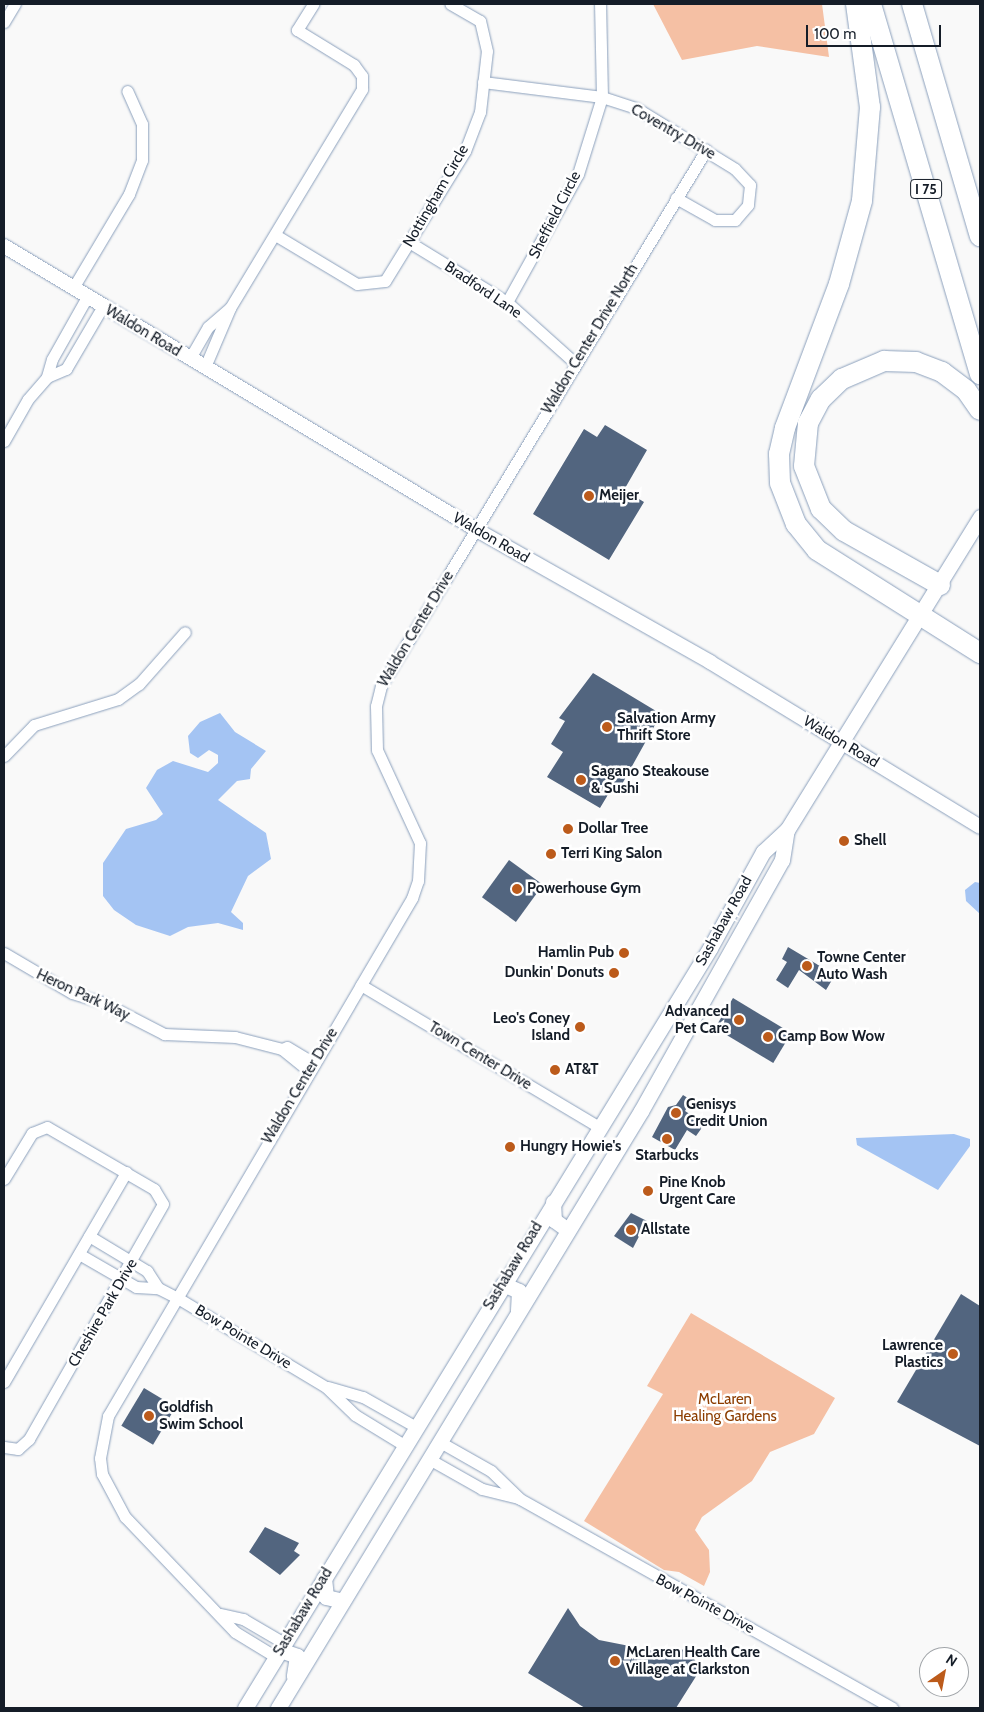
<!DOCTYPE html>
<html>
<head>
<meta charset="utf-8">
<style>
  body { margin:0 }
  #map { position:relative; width:984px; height:1712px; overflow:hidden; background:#f9f9f9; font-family:Cabin,sans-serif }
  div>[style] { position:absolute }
  .green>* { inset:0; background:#f5c0a4 }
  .water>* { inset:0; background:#a4c4f3 }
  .building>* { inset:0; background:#52657f; transform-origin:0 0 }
  .roads { filter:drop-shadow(0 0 1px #8ba0bc) drop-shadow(0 0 1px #8ba0bc) }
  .minor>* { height:11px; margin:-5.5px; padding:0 5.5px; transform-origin:5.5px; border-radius:5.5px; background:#fff }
  .tertiary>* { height:14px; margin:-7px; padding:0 7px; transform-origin:7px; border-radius:7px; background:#fff }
  .secondary>* { height:15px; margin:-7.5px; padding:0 7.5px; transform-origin:7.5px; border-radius:7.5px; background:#fff }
  .motorway>* { height:20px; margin:-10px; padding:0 10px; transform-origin:10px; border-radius:10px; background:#fff }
  .dots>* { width:14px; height:14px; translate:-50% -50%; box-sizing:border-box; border:2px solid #fff; border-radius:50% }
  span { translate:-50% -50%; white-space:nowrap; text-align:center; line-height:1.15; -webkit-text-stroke:5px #fff; paint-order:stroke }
  .shield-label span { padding:1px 4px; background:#fff; border:1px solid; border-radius:4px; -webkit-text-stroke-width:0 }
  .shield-label { font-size:14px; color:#151d28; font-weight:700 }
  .street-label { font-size:15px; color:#151d28 }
  .poi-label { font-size:15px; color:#151d28; font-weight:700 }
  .left { translate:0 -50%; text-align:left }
  .right { translate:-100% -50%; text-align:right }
  .park-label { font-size:15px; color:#8c3d00 }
  .frame { position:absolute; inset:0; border:5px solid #151d28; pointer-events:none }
  .north { position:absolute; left:919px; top:1647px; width:50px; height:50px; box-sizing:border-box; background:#fff; border:1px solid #a1a5a9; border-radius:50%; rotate:33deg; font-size:14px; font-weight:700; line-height:20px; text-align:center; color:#151d28 }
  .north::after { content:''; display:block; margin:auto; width:18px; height:22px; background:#bc5b1b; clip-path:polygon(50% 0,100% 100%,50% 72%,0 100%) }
  .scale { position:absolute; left:806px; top:25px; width:135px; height:22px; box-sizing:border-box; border:2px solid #151d28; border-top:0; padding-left:6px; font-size:15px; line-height:18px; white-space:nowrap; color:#151d28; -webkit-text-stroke:4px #fff; paint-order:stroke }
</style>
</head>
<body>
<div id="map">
  <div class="green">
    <i style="clip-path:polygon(653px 4px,822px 4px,829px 57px,757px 46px,682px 60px)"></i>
    <i style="clip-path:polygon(691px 1313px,835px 1398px,814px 1434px,770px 1452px,752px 1481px,702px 1517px,695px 1530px,709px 1550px,710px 1572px,704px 1586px,679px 1572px,664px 1570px,584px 1521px,663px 1394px,647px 1386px)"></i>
  </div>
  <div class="water">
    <i style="clip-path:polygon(220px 713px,235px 732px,266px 751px,251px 769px,250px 779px,237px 781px,218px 800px,266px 833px,271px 859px,248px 876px,231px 912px,243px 923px,243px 930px,218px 923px,188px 927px,170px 936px,136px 925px,114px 910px,103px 896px,103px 863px,126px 829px,156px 820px,163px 814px,146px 788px,157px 770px,173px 761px,208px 772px,218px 763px,218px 755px,209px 750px,198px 758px,190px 753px,188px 736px,200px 722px)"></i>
    <i style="clip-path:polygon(975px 882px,980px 883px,980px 914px,966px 901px,965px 890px)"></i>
    <i style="clip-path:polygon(954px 1134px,970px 1139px,970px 1146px,938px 1190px,857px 1145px,856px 1138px)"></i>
  </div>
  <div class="building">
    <i style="clip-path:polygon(605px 425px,647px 450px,624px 490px,644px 502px,609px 560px,533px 514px,584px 429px,597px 437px)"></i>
    <i style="clip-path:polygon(593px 673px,661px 714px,621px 786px,615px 783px,600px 808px,547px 777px,563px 752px,551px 744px,565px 721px,559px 718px)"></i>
    <i style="left:509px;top:860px;width:42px;height:46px;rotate:36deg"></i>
    <i style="clip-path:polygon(788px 947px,835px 975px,826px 990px,799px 970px,788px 988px,776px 980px,787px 962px,782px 959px)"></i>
    <i style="left:733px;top:998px;width:68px;height:35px;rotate:31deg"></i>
    <i style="clip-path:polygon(683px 1095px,691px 1100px,685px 1111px,702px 1122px,701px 1129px,696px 1136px,687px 1130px,675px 1150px,652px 1137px,668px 1107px,676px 1105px)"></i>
    <i style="clip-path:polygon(631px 1213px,647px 1221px,633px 1248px,614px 1236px)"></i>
    <i style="clip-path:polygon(961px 1294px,980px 1306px,980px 1446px,897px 1402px)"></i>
    <i style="left:144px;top:1388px;width:37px;height:44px;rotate:31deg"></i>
    <i style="clip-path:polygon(265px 1527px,299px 1543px,294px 1551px,300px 1555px,280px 1575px,249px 1552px)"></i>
    <i style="clip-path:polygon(568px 1608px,580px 1626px,599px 1640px,660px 1652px,689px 1649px,700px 1670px,676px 1708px,585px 1708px,528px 1673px)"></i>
  </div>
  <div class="roads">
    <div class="minor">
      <i style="left:4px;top:22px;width:21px;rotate:-59deg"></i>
      <i style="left:483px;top:82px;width:120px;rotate:7.2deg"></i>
      <i style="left:602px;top:97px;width:36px;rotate:18deg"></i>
      <i style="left:636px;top:108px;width:116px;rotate:31.6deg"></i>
      <i style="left:735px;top:169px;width:22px;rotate:47deg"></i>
      <i style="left:750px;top:185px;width:20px;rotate:96deg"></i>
      <i style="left:748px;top:205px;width:20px;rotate:131deg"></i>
      <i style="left:735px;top:220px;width:20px;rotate:180deg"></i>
      <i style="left:715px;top:220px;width:45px;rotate:-150.6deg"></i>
      <i style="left:277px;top:236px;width:93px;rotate:31deg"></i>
      <i style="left:357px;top:284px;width:28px;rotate:-6deg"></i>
      <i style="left:385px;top:281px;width:153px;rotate:-58.4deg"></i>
      <i style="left:465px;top:151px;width:42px;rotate:-69deg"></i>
      <i style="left:480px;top:112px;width:61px;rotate:-83.5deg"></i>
      <i style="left:487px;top:51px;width:31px;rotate:-103deg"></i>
      <i style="left:480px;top:21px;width:34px;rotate:-150deg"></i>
      <i style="left:409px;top:242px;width:115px;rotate:31.5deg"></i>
      <i style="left:507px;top:302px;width:91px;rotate:41.9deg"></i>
      <i style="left:73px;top:288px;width:109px;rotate:-59.2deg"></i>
      <i style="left:129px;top:194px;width:36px;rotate:-69deg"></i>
      <i style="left:142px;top:160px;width:36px;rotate:-90deg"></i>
      <i style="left:142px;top:124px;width:36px;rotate:-114deg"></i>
      <i style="left:87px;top:297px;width:71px;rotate:119.4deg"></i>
      <i style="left:52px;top:359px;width:19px;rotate:106deg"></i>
      <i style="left:47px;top:377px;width:21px;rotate:-23deg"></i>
      <i style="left:66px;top:369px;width:73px;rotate:-59.6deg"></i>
      <i style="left:507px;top:302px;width:146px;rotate:-61deg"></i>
      <i style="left:578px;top:174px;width:81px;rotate:-72.7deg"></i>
      <i style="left:602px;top:97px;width:93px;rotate:-91.2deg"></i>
      <i style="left:230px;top:308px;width:256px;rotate:-58.9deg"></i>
      <i style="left:362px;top:89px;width:13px;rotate:-90deg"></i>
      <i style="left:362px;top:76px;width:14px;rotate:-126deg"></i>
      <i style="left:354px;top:65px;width:67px;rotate:-148.4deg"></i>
      <i style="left:297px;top:30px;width:31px;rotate:-58deg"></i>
      <i style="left:190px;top:358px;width:36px;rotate:-60deg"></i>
      <i style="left:208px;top:327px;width:29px;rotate:-41deg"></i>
      <i style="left:230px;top:308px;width:64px;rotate:113deg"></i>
      <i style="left:4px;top:441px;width:48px;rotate:-60.3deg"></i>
      <i style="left:28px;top:399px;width:29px;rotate:-49deg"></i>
      <i style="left:4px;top:756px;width:43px;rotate:-45.9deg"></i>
      <i style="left:34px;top:725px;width:88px;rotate:-17.2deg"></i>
      <i style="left:118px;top:699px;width:26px;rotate:-36deg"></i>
      <i style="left:139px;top:684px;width:69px;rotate:-48.5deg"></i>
      <i style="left:4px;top:953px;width:79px;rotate:30.5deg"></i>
      <i style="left:72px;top:993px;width:34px;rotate:17deg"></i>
      <i style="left:104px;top:1003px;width:68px;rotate:27.3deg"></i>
      <i style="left:164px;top:1034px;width:71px;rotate:2.4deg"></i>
      <i style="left:235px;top:1037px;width:49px;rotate:14.3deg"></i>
      <i style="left:361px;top:985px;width:277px;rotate:30.8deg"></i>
      <i style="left:309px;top:1071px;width:35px;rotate:-141deg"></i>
      <i style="left:282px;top:1049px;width:5px;rotate:-22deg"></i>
      <i style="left:287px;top:1047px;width:31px;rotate:31deg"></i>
      <i style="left:4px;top:1179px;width:54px;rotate:-58.7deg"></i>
      <i style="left:32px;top:1133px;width:16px;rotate:-22deg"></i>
      <i style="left:47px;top:1127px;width:124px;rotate:30.1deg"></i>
      <i style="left:154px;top:1189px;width:17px;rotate:59deg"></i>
      <i style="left:163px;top:1204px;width:271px;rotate:119.7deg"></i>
      <i style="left:29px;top:1439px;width:15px;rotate:138deg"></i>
      <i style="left:18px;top:1449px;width:14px;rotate:-172deg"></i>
      <i style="left:89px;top:1236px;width:68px;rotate:31.1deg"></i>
      <i style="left:147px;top:1271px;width:20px;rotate:57deg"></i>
      <i style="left:79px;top:1254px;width:66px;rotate:30.1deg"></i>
      <i style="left:136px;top:1287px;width:22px;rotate:3deg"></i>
      <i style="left:158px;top:1288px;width:20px;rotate:27deg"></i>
      <i style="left:176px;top:1297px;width:175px;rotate:31deg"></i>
      <i style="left:326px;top:1387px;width:40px;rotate:44deg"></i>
      <i style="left:355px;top:1415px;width:57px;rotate:31.5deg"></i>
      <i style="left:4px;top:1382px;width:243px;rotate:-59.8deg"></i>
      <i style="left:328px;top:1387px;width:36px;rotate:16deg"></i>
      <i style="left:363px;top:1397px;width:61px;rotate:29.5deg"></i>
      <i style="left:440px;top:1442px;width:59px;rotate:29.6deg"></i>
      <i style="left:491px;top:1471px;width:40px;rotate:44deg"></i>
      <i style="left:520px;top:1499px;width:427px;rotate:29.3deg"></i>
      <i style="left:429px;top:1459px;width:61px;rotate:29.5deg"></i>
      <i style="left:482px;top:1489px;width:37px;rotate:14deg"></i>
      <i style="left:221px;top:1614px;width:23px;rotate:13deg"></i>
      <i style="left:243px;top:1619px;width:48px;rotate:30.3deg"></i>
      <i style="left:276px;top:1657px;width:48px;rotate:-148.6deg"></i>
      <i style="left:235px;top:1632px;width:159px;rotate:-133.7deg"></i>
      <i style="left:125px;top:1517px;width:49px;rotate:-118.1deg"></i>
      <i style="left:102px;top:1474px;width:16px;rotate:-97deg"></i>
      <i style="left:100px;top:1458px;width:43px;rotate:-79.2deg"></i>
      <i style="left:108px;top:1416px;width:601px;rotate:-59.59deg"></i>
      <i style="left:412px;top:898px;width:18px;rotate:-71deg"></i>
      <i style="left:418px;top:881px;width:38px;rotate:-87deg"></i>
      <i style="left:420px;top:843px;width:102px;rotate:-114.8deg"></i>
      <i style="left:377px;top:750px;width:44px;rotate:-91.3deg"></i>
      <i style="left:376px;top:706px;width:21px;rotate:-76deg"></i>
      <i style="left:381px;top:686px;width:627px;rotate:-58.77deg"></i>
    </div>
    <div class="tertiary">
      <i style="left:4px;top:246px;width:552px;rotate:30.98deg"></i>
      <i style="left:477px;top:530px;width:268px;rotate:29.5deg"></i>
      <i style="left:710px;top:662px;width:316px;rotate:31.4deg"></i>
    </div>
    <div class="secondary">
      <i style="left:553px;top:1202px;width:18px;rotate:87deg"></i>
      <i style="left:554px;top:1220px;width:17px;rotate:36deg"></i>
      <i style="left:503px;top:1284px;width:17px;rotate:24deg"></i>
      <i style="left:519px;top:1291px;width:20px;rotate:93deg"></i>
      <i style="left:324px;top:1578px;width:19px;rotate:84deg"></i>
      <i style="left:326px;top:1597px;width:17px;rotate:13deg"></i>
      <i style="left:280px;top:1650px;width:18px;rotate:19deg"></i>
      <i style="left:297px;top:1656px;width:20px;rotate:99deg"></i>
      <i style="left:245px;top:1708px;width:891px;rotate:-58.54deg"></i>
      <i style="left:710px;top:948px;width:110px;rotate:-61.1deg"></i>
      <i style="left:763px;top:852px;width:33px;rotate:-43deg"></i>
      <i style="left:787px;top:830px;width:368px;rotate:-58.3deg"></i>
      <i style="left:278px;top:1708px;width:699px;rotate:-58.7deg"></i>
      <i style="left:641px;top:1111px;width:288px;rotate:-60.7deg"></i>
      <i style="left:782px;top:860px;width:30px;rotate:-81deg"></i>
    </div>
    <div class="motorway">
      <i style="left:856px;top:4px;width:104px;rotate:82.3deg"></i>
      <i style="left:870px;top:107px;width:94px;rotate:94.9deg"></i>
      <i style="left:862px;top:201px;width:86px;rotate:105.5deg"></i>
      <i style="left:839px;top:284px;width:154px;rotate:110.6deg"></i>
      <i style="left:785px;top:428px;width:27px;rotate:103deg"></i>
      <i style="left:779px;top:454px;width:29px;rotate:88deg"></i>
      <i style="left:780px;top:483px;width:44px;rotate:68.7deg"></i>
      <i style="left:796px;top:524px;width:33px;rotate:51deg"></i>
      <i style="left:817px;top:550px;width:193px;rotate:32.3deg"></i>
      <i style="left:871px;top:4px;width:386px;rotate:73.6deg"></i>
      <i style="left:912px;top:4px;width:242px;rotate:73.7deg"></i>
      <i style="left:940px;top:585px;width:110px;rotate:-150.6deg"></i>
      <i style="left:844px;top:531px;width:32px;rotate:-136deg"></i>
      <i style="left:821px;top:509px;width:46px;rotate:-111.6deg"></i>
      <i style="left:804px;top:466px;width:43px;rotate:-84.7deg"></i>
      <i style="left:808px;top:423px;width:27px;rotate:-62deg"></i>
      <i style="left:821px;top:399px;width:29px;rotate:-44deg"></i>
      <i style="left:842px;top:379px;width:46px;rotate:-23.2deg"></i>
      <i style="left:884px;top:361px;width:32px;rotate:2deg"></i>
      <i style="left:916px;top:362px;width:28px;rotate:21deg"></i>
      <i style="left:942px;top:372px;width:30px;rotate:37deg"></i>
      <i style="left:966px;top:390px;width:24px;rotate:55deg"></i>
    </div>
  </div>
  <div class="dots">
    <i style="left:589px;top:496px;background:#bc5b1b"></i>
    <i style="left:607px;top:727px;background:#bc5b1b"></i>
    <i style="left:581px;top:780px;background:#bc5b1b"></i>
    <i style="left:568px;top:829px;background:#bc5b1b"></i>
    <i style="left:844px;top:841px;background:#bc5b1b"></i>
    <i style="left:551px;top:854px;background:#bc5b1b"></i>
    <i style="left:517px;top:889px;background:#bc5b1b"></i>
    <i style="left:624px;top:953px;background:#bc5b1b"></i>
    <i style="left:807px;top:966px;background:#bc5b1b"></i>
    <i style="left:614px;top:973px;background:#bc5b1b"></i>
    <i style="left:739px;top:1020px;background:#bc5b1b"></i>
    <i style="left:580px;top:1027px;background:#bc5b1b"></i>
    <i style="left:768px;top:1037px;background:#bc5b1b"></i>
    <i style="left:555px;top:1070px;background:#bc5b1b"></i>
    <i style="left:676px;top:1113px;background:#bc5b1b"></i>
    <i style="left:667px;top:1139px;background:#bc5b1b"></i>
    <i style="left:510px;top:1147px;background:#bc5b1b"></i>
    <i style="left:648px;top:1191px;background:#bc5b1b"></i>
    <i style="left:631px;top:1230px;background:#bc5b1b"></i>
    <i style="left:953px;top:1354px;background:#bc5b1b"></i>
    <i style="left:149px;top:1416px;background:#bc5b1b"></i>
    <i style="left:615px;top:1661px;background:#bc5b1b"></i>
  </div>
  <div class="shield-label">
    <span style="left:926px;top:189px">I 75</span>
  </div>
  <div class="street-label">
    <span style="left:673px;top:132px;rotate:30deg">Coventry Drive</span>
    <span style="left:436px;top:196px;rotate:-60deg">Nottingham Circle</span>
    <span style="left:555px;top:215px;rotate:-63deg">Sheffield Circle</span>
    <span style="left:483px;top:290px;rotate:34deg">Bradford Lane</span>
    <span style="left:143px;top:331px;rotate:31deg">Waldon Road</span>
    <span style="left:590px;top:339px;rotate:-59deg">Waldon Center Drive North</span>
    <span style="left:491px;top:538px;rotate:30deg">Waldon Road</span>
    <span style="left:416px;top:629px;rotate:-59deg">Waldon Center Drive</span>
    <span style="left:841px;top:742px;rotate:31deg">Waldon Road</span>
    <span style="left:724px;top:921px;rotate:-61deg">Sashabaw Road</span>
    <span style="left:83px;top:995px;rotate:25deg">Heron Park Way</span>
    <span style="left:480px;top:1056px;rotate:31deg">Town Center Drive</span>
    <span style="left:300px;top:1086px;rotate:-59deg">Waldon Center Drive</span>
    <span style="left:513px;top:1266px;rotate:-59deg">Sashabaw Road</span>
    <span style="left:103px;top:1313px;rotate:-60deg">Cheshire Park Drive</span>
    <span style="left:243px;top:1337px;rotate:31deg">Bow Pointe Drive</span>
    <span style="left:705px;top:1604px;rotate:28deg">Bow Pointe Drive</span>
    <span style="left:303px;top:1612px;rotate:-59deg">Sashabaw Road</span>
  </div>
  <div class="poi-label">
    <span class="left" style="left:599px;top:496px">Meijer</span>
    <span class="left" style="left:617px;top:727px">Salvation Army<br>Thrift Store</span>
    <span class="left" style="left:591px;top:780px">Sagano Steakouse<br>&amp; Sushi</span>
    <span class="left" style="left:578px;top:829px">Dollar Tree</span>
    <span class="left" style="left:854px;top:841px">Shell</span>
    <span class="left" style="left:561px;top:854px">Terri King Salon</span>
    <span class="left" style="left:527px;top:889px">Powerhouse Gym</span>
    <span class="right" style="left:614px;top:953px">Hamlin Pub</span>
    <span class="left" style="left:817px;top:966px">Towne Center<br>Auto Wash</span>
    <span class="right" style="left:604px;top:973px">Dunkin' Donuts</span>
    <span class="right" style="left:729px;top:1020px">Advanced<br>Pet Care</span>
    <span class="right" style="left:570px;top:1027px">Leo's Coney<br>Island</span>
    <span class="left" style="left:778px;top:1037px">Camp Bow Wow</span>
    <span class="left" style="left:565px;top:1070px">AT&amp;T</span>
    <span class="left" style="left:686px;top:1113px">Genisys<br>Credit Union</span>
    <span class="left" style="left:520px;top:1147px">Hungry Howie's</span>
    <span style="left:667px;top:1156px">Starbucks</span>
    <span class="left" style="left:659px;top:1191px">Pine Knob<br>Urgent Care</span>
    <span class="left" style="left:641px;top:1230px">Allstate</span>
    <span class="right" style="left:943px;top:1354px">Lawrence<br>Plastics</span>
    <span class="left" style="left:159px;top:1416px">Goldfish<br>Swim School</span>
    <span class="left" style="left:626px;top:1661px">McLaren Health Care<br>Village at Clarkston</span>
  </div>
  <div class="park-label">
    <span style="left:725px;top:1408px">McLaren<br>Healing Gardens</span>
  </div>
  <div class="frame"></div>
  <div class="north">N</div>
  <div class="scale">100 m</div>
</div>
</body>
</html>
